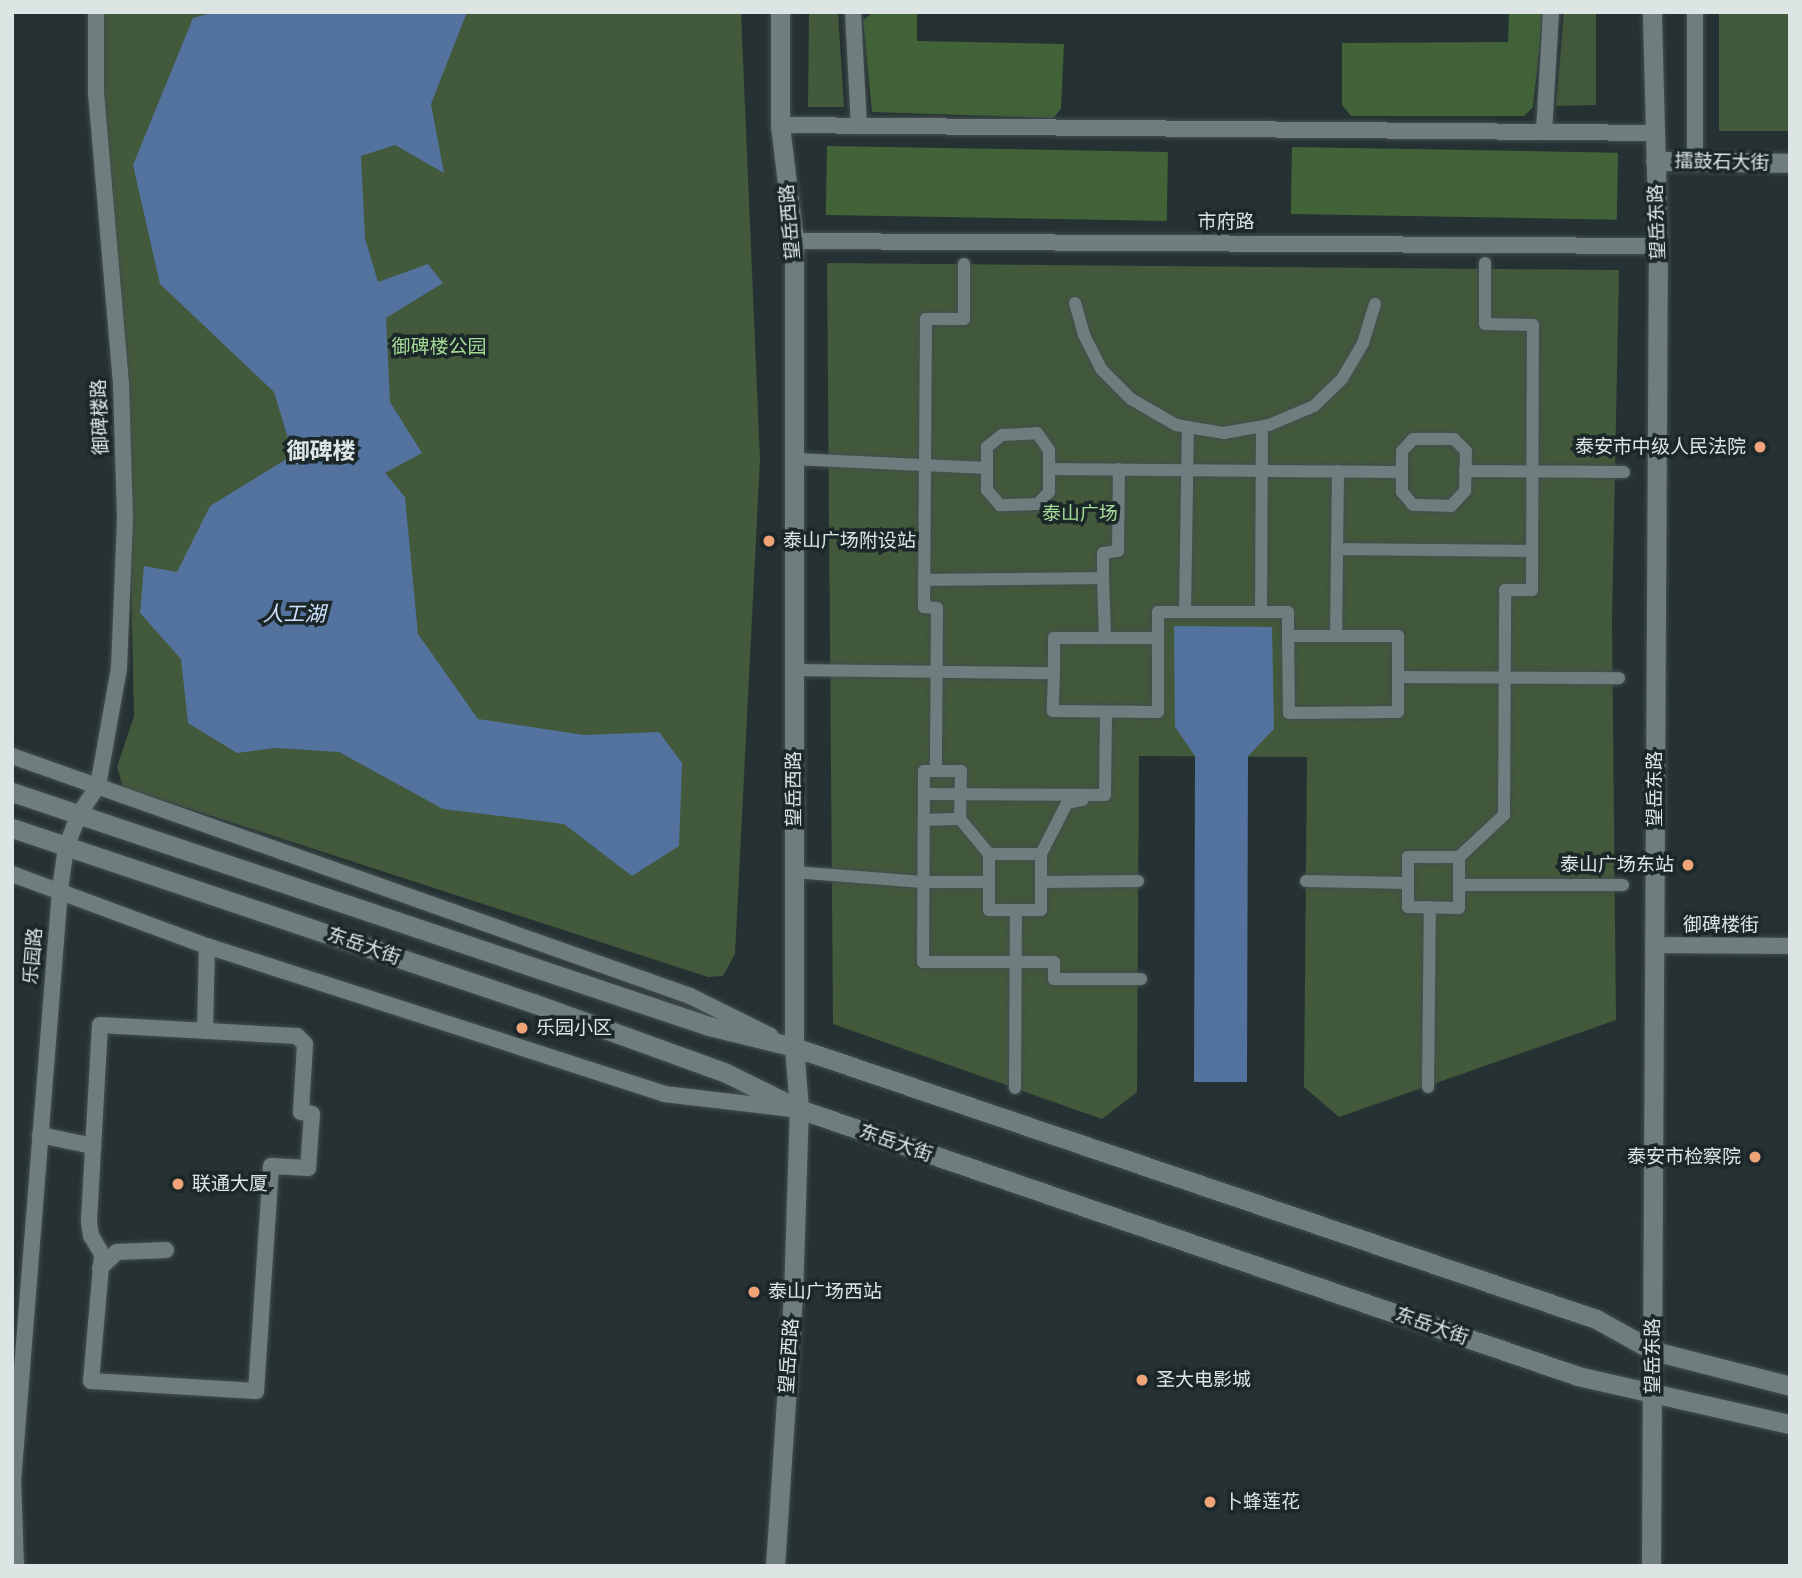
<!DOCTYPE html>
<html>
<head>
<meta charset="utf-8">
<style>
  body { margin:0 }
  #map { position:relative; width:1802px; height:1578px; overflow:hidden; background:#253132; font-family:Arial,"Noto Sans SC",sans-serif }
  div>[style] { position:absolute }
  .green>* { inset:0; background:#42593b; transform-origin:0 0 }
  .forest>* { inset:0; background:#416337; transform-origin:0 0 }
  .water>* { inset:0; background:#53729e }
  .roads { filter:drop-shadow(0 0 2px #444e4e) drop-shadow(0 0 2px #444e4e) }
  .pedestrian>* { height:12px; margin:-6px; padding:0 6px; transform-origin:6px; border-radius:6px; background:#6f7d7e }
  .minor>* { height:16px; margin:-8px; padding:0 8px; transform-origin:8px; border-radius:8px; background:#6f7d7e }
  .tertiary>* { height:19px; margin:-9.5px; padding:0 9.5px; transform-origin:9.5px; border-radius:9.5px; background:#6f7d7e }
  .secondary>* { height:19px; margin:-9.5px; padding:0 9.5px; transform-origin:9.5px; border-radius:9.5px; background:#6f7d7e }
  .dots>* { width:19px; height:19px; translate:-50% -50%; box-sizing:border-box; border:4px solid #1b2728; border-radius:50% }
  span { translate:-50% -50%; white-space:nowrap; text-align:center; line-height:1.15; -webkit-text-stroke:7px #1b2728; paint-order:stroke }
  .street-label { font-size:19px; color:#dde4e4 }
  .park-label { font-size:19px; color:#a6db97 }
  .poi-label { font-size:19px; color:#dde4e4 }
  .right { translate:-100% -50%; text-align:right }
  .left { translate:0 -50%; text-align:left }
  .water-label { font-size:21px; color:#cee2fd; font-style:italic }
  .quarter-label { font-size:23px; color:#dde4e4; font-weight:700 }
  .frame { position:absolute; inset:0; border:14px solid #dde4e4; pointer-events:none }
</style>
</head>
<body>
<div id="map">
  <div class="green">
    <i style="clip-path:polygon(103px 12px,741px 12px,760px 460px,735px 954px,723px 976px,708px 977px,123px 787px,117px 767px,134px 716px,128px 436px,100px 46px)"></i>
    <i style="clip-path:polygon(809px 12px,838px 12px,844px 107px,808px 107px)"></i>
    <i style="clip-path:polygon(1564px 12px,1596px 12px,1596px 105px,1556px 106px)"></i>
    <i style="left:1719px;top:12px;width:71px;height:119px"></i>
    <i style="clip-path:polygon(827px 263px,1619px 270px,1612px 620px,1616px 1020px,1339px 1117px,1304px 1087px,1307px 757px,1139px 756px,1137px 1092px,1102px 1119px,833px 1024px)"></i>
  </div>
  <div class="forest">
    <i style="clip-path:polygon(874px 12px,917px 12px,917px 41px,1064px 44px,1061px 109px,1053px 118px,872px 112px,863px 20px)"></i>
    <i style="clip-path:polygon(1509px 12px,1543px 14px,1533px 107px,1524px 116px,1351px 116px,1342px 105px,1342px 43px,1508px 42px)"></i>
    <i style="left:827px;top:146px;width:341px;height:69px;rotate:1deg"></i>
    <i style="left:1292px;top:147px;width:326px;height:67px;rotate:1deg"></i>
  </div>
  <div class="water">
    <i style="clip-path:polygon(215px 12px,467px 12px,431px 104px,444px 173px,395px 145px,361px 156px,365px 238px,378px 282px,428px 264px,443px 283px,386px 318px,390px 402px,422px 453px,385px 473px,405px 497px,418px 634px,478px 719px,584px 735px,659px 732px,682px 763px,679px 846px,632px 876px,564px 824px,443px 809px,339px 752px,276px 748px,237px 753px,188px 723px,181px 659px,140px 613px,144px 566px,177px 572px,210px 506px,293px 455px,274px 392px,160px 284px,133px 165px,193px 18px)"></i>
    <i style="clip-path:polygon(1174px 626px,1272px 627px,1274px 729px,1248px 756px,1247px 1082px,1194px 1082px,1195px 756px,1175px 727px)"></i>
  </div>
  <div class="roads">
    <div class="pedestrian">
      <i style="left:964px;top:264px;width:55px;rotate:90deg"></i>
      <i style="left:964px;top:319px;width:38px;rotate:180deg"></i>
      <i style="left:926px;top:319px;width:288px;rotate:90.4deg"></i>
      <i style="left:924px;top:607px;width:13px;rotate:4deg"></i>
      <i style="left:937px;top:608px;width:163px;rotate:90.4deg"></i>
      <i style="left:936px;top:771px;width:12px;rotate:180deg"></i>
      <i style="left:924px;top:771px;width:191px;rotate:90.3deg"></i>
      <i style="left:923px;top:962px;width:131px"></i>
      <i style="left:1054px;top:962px;width:17px;rotate:90deg"></i>
      <i style="left:1054px;top:979px;width:87px"></i>
      <i style="left:1075px;top:303px;width:33px;rotate:74deg"></i>
      <i style="left:1084px;top:335px;width:38px;rotate:63deg"></i>
      <i style="left:1101px;top:369px;width:42px;rotate:45deg"></i>
      <i style="left:1131px;top:399px;width:52px;rotate:30deg"></i>
      <i style="left:1176px;top:425px;width:49px;rotate:9.5deg"></i>
      <i style="left:1224px;top:433px;width:46px;rotate:-10.1deg"></i>
      <i style="left:1269px;top:425px;width:49px;rotate:-22.9deg"></i>
      <i style="left:1314px;top:406px;width:39px;rotate:-44deg"></i>
      <i style="left:1342px;top:379px;width:42px;rotate:-59.7deg"></i>
      <i style="left:1363px;top:343px;width:41px;rotate:-72.9deg"></i>
      <i style="left:1037px;top:433px;width:21px;rotate:55deg"></i>
      <i style="left:1049px;top:450px;width:42px;rotate:90deg"></i>
      <i style="left:1049px;top:492px;width:16px;rotate:133deg"></i>
      <i style="left:1038px;top:504px;width:38px;rotate:178deg"></i>
      <i style="left:1000px;top:505px;width:20px;rotate:-131deg"></i>
      <i style="left:987px;top:490px;width:43px;rotate:-90deg"></i>
      <i style="left:987px;top:447px;width:19px;rotate:-39deg"></i>
      <i style="left:1002px;top:435px;width:35px;rotate:-3deg"></i>
      <i style="left:1413px;top:439px;width:41px"></i>
      <i style="left:1454px;top:439px;width:17px;rotate:45deg"></i>
      <i style="left:1466px;top:451px;width:40px;rotate:91.4deg"></i>
      <i style="left:1465px;top:491px;width:21px;rotate:133deg"></i>
      <i style="left:1451px;top:506px;width:38px;rotate:-178deg"></i>
      <i style="left:1413px;top:505px;width:17px;rotate:-130deg"></i>
      <i style="left:1402px;top:492px;width:41px;rotate:-90deg"></i>
      <i style="left:1402px;top:451px;width:16px;rotate:-47deg"></i>
      <i style="left:794px;top:459px;width:193px;rotate:2.7deg"></i>
      <i style="left:1049px;top:469px;width:353px;rotate:0.5deg"></i>
      <i style="left:1465px;top:471px;width:159px;rotate:0.4deg"></i>
      <i style="left:1337px;top:549px;width:195px;rotate:0.6deg"></i>
      <i style="left:1103px;top:578px;width:25px;rotate:-90deg"></i>
      <i style="left:1103px;top:553px;width:15px;rotate:-8deg"></i>
      <i style="left:1118px;top:551px;width:82px;rotate:-89.3deg"></i>
      <i style="left:924px;top:580px;width:179px;rotate:-0.6deg"></i>
      <i style="left:1103px;top:578px;width:60px;rotate:88.1deg"></i>
      <i style="left:1185px;top:612px;width:185px;rotate:-89.1deg"></i>
      <i style="left:1261px;top:612px;width:185px;rotate:-89.7deg"></i>
      <i style="left:1288px;top:636px;width:77px;rotate:89.3deg"></i>
      <i style="left:1289px;top:713px;width:109px;rotate:-0.5deg"></i>
      <i style="left:1398px;top:712px;width:35px;rotate:-90deg"></i>
      <i style="left:1336px;top:636px;width:165px;rotate:-89.3deg"></i>
      <i style="left:794px;top:670px;width:260px;rotate:0.7deg"></i>
      <i style="left:1054px;top:673px;width:35px;rotate:-90deg"></i>
      <i style="left:1054px;top:638px;width:104px"></i>
      <i style="left:1158px;top:638px;width:26px;rotate:-90deg"></i>
      <i style="left:1158px;top:612px;width:130px"></i>
      <i style="left:1288px;top:612px;width:24px;rotate:90deg"></i>
      <i style="left:1288px;top:636px;width:110px"></i>
      <i style="left:1398px;top:636px;width:41px;rotate:90deg"></i>
      <i style="left:1398px;top:677px;width:221px;rotate:0.3deg"></i>
      <i style="left:1054px;top:673px;width:38px;rotate:92deg"></i>
      <i style="left:1053px;top:711px;width:105px;rotate:0.5deg"></i>
      <i style="left:1158px;top:712px;width:74px;rotate:-90deg"></i>
      <i style="left:936px;top:771px;width:25px"></i>
      <i style="left:961px;top:771px;width:48px;rotate:91.2deg"></i>
      <i style="left:924px;top:794px;width:181px;rotate:0.3deg"></i>
      <i style="left:1105px;top:795px;width:83px;rotate:-89.3deg"></i>
      <i style="left:924px;top:820px;width:36px;rotate:-2deg"></i>
      <i style="left:960px;top:819px;width:45px;rotate:50.4deg"></i>
      <i style="left:989px;top:854px;width:52px"></i>
      <i style="left:1041px;top:854px;width:56px;rotate:90deg"></i>
      <i style="left:1041px;top:910px;width:52px;rotate:180deg"></i>
      <i style="left:989px;top:910px;width:56px;rotate:-90deg"></i>
      <i style="left:1041px;top:854px;width:57px;rotate:-63deg"></i>
      <i style="left:1067px;top:803px;width:16px;rotate:-11deg"></i>
      <i style="left:1459px;top:857px;width:51px;rotate:90deg"></i>
      <i style="left:1459px;top:908px;width:51px;rotate:-178.9deg"></i>
      <i style="left:1408px;top:907px;width:50px;rotate:-90deg"></i>
      <i style="left:1408px;top:857px;width:51px"></i>
      <i style="left:1459px;top:857px;width:62px;rotate:-43deg"></i>
      <i style="left:1504px;top:815px;width:225px;rotate:-89.7deg"></i>
      <i style="left:1505px;top:590px;width:27px"></i>
      <i style="left:1532px;top:590px;width:265px;rotate:-89.8deg"></i>
      <i style="left:1533px;top:325px;width:48px;rotate:-178.8deg"></i>
      <i style="left:1485px;top:324px;width:61px;rotate:-90deg"></i>
      <i style="left:794px;top:872px;width:129px;rotate:4.4deg"></i>
      <i style="left:923px;top:882px;width:66px"></i>
      <i style="left:1306px;top:881px;width:102px;rotate:1.1deg"></i>
      <i style="left:1041px;top:882px;width:97px;rotate:-0.6deg"></i>
      <i style="left:1459px;top:885px;width:164px"></i>
      <i style="left:1428px;top:1087px;width:180px;rotate:-89.4deg"></i>
      <i style="left:1015px;top:1088px;width:178px;rotate:-89.7deg"></i>
    </div>
    <div class="minor">
      <i style="left:853px;top:12px;width:114px;rotate:87deg"></i>
      <i style="left:1695px;top:12px;width:149px;rotate:90deg"></i>
      <i style="left:780px;top:125px;width:875px;rotate:0.52deg"></i>
      <i style="left:1544px;top:131px;width:119px;rotate:-86.6deg"></i>
      <i style="left:794px;top:241px;width:864px;rotate:0.33deg"></i>
      <i style="left:12px;top:756px;width:719px;rotate:19.49deg"></i>
      <i style="left:690px;top:996px;width:90px;rotate:26.3deg"></i>
      <i style="left:12px;top:874px;width:208px;rotate:20.3deg"></i>
      <i style="left:207px;top:946px;width:480px;rotate:17.9deg"></i>
      <i style="left:664px;top:1094px;width:129px;rotate:6.7deg"></i>
      <i style="left:1653px;top:945px;width:137px;rotate:0.4deg"></i>
      <i style="left:100px;top:1025px;width:197px;rotate:3.2deg"></i>
      <i style="left:297px;top:1036px;width:11px;rotate:45deg"></i>
      <i style="left:305px;top:1044px;width:68px;rotate:93.4deg"></i>
      <i style="left:301px;top:1112px;width:11px;rotate:10deg"></i>
      <i style="left:312px;top:1114px;width:54px;rotate:94.2deg"></i>
      <i style="left:308px;top:1168px;width:37px;rotate:-177deg"></i>
      <i style="left:271px;top:1166px;width:225px;rotate:93.8deg"></i>
      <i style="left:256px;top:1391px;width:165px;rotate:-176.5deg"></i>
      <i style="left:91px;top:1381px;width:127px;rotate:-85deg"></i>
      <i style="left:102px;top:1254px;width:21px;rotate:-121deg"></i>
      <i style="left:91px;top:1236px;width:15px;rotate:-98deg"></i>
      <i style="left:89px;top:1221px;width:196px;rotate:-86.8deg"></i>
      <i style="left:205px;top:1031px;width:85px;rotate:-88.7deg"></i>
      <i style="left:40px;top:1135px;width:54px;rotate:11.7deg"></i>
      <i style="left:100px;top:1268px;width:23px;rotate:-43deg"></i>
      <i style="left:117px;top:1252px;width:49px;rotate:-2.3deg"></i>
      <i style="left:16px;top:1566px;width:84px;rotate:-92deg"></i>
      <i style="left:13px;top:1482px;width:594px;rotate:-85.46deg"></i>
      <i style="left:60px;top:890px;width:43px;rotate:-82.1deg"></i>
      <i style="left:66px;top:847px;width:35px;rotate:-68deg"></i>
      <i style="left:79px;top:814px;width:34px;rotate:-56deg"></i>
      <i style="left:98px;top:786px;width:120px;rotate:-79.9deg"></i>
      <i style="left:119px;top:668px;width:149px;rotate:-87.7deg"></i>
      <i style="left:125px;top:519px;width:135px;rotate:-91.7deg"></i>
      <i style="left:121px;top:384px;width:290px;rotate:-94.9deg"></i>
      <i style="left:96px;top:95px;width:83px;rotate:-90deg"></i>
    </div>
    <div class="tertiary">
      <i style="left:775px;top:1566px;width:271px;rotate:-86.2deg"></i>
      <i style="left:793px;top:1296px;width:187px;rotate:-88.2deg"></i>
      <i style="left:799px;top:1109px;width:62px;rotate:-94.6deg"></i>
      <i style="left:794px;top:1047px;width:806px;rotate:-90deg"></i>
      <i style="left:794px;top:241px;width:117px;rotate:-96.9deg"></i>
      <i style="left:780px;top:125px;width:113px;rotate:-90deg"></i>
      <i style="left:1651px;top:1566px;width:1320px;rotate:-89.7deg"></i>
      <i style="left:1658px;top:246px;width:234px;rotate:-91.5deg"></i>
    </div>
    <div class="secondary">
      <i style="left:1655px;top:161px;width:135px;rotate:0.8deg"></i>
      <i style="left:12px;top:792px;width:735px;rotate:18.56deg"></i>
      <i style="left:709px;top:1026px;width:88px;rotate:13.9deg"></i>
      <i style="left:794px;top:1047px;width:847px;rotate:18.73deg"></i>
      <i style="left:1596px;top:1319px;width:66px;rotate:28.9deg"></i>
      <i style="left:1654px;top:1351px;width:140px;rotate:14.4deg"></i>
      <i style="left:12px;top:828px;width:550px;rotate:18.57deg"></i>
      <i style="left:533px;top:1003px;width:205px;rotate:19.9deg"></i>
      <i style="left:726px;top:1073px;width:81px;rotate:26.3deg"></i>
      <i style="left:799px;top:1109px;width:823px;rotate:18.92deg"></i>
      <i style="left:1578px;top:1376px;width:217px;rotate:12.8deg"></i>
    </div>
  </div>
  <div class="dots">
    <i style="left:1760px;top:447px;background:#efa378"></i>
    <i style="left:769px;top:541px;background:#efa378"></i>
    <i style="left:1688px;top:865px;background:#efa378"></i>
    <i style="left:522px;top:1028px;background:#efa378"></i>
    <i style="left:1755px;top:1157px;background:#efa378"></i>
    <i style="left:178px;top:1184px;background:#efa378"></i>
    <i style="left:754px;top:1292px;background:#efa378"></i>
    <i style="left:1142px;top:1380px;background:#efa378"></i>
    <i style="left:1210px;top:1502px;background:#efa378"></i>
  </div>
  <div class="street-label">
    <span style="left:1722px;top:162px;rotate:1deg">擂鼓石大街</span>
    <span style="left:790px;top:222px;rotate:-95deg">望岳西路</span>
    <span style="left:1226px;top:222px">市府路</span>
    <span style="left:1657px;top:222px;rotate:-92deg">望岳东路</span>
    <span style="left:100px;top:417px;rotate:-92deg">御碑楼路</span>
    <span style="left:794px;top:789px;rotate:-90deg">望岳西路</span>
    <span style="left:1655px;top:789px;rotate:-90deg">望岳东路</span>
    <span style="left:1721px;top:925px">御碑楼街</span>
    <span style="left:364px;top:946px;rotate:19deg">东岳大街</span>
    <span style="left:33px;top:956px;rotate:-85deg">乐园路</span>
    <span style="left:896px;top:1143px;rotate:19deg">东岳大街</span>
    <span style="left:1432px;top:1326px;rotate:19deg">东岳大街</span>
    <span style="left:789px;top:1356px;rotate:-86deg">望岳西路</span>
    <span style="left:1653px;top:1356px;rotate:-90deg">望岳东路</span>
  </div>
  <div class="park-label">
    <span style="left:439px;top:347px">御碑楼公园</span>
    <span style="left:1080px;top:514px">泰山广场</span>
  </div>
  <div class="poi-label">
    <span class="right" style="left:1746px;top:447px">泰安市中级人民法院</span>
    <span class="left" style="left:783px;top:541px">泰山广场附设站</span>
    <span class="right" style="left:1674px;top:865px">泰山广场东站</span>
    <span class="left" style="left:536px;top:1028px">乐园小区</span>
    <span class="right" style="left:1741px;top:1157px">泰安市检察院</span>
    <span class="left" style="left:192px;top:1184px">联通大厦</span>
    <span class="left" style="left:768px;top:1292px">泰山广场西站</span>
    <span class="left" style="left:1156px;top:1380px">圣大电影城</span>
    <span class="left" style="left:1224px;top:1502px">卜蜂莲花</span>
  </div>
  <div class="water-label">
    <span style="left:294px;top:614px">人工湖</span>
  </div>
  <div class="quarter-label">
    <span style="left:321px;top:451px">御碑楼</span>
  </div>
  <div class="frame"></div>
</div>
</body>
</html>
